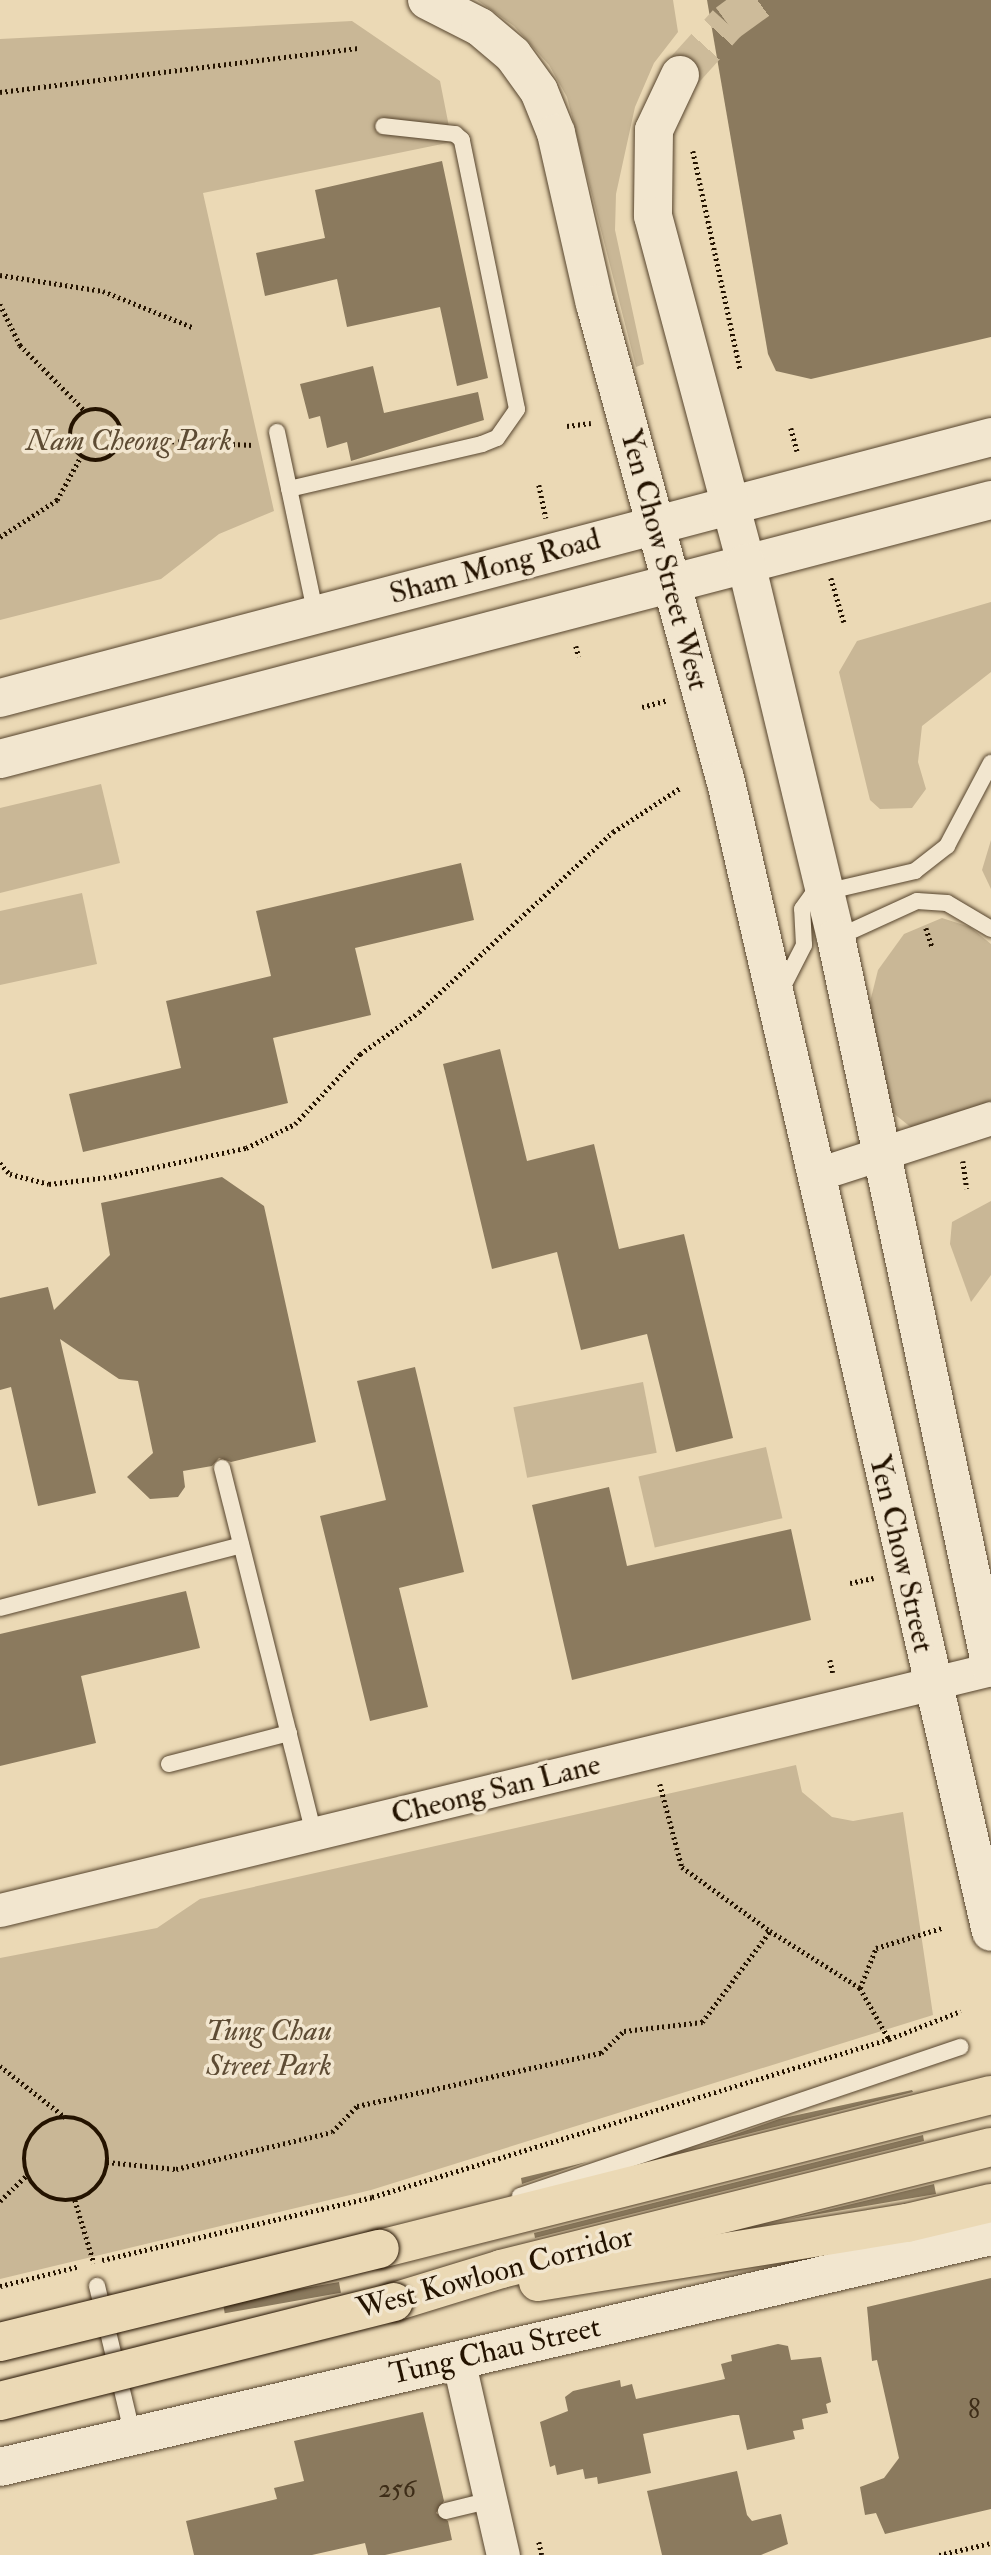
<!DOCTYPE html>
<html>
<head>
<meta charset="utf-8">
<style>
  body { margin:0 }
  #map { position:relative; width:991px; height:2555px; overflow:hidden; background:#ebd9b5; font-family:"IM FELL Double Pica",serif }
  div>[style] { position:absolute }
  .green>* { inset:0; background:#c9b796; transform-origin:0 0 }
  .building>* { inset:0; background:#8b7a5e; transform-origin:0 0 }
  .secondary-tunnel>* { height:38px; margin-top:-19px; transform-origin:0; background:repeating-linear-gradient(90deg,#cdbb9a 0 38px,transparent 0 57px) }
  .path>* { height:4.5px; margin-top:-2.25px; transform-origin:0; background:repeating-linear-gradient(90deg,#241300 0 2px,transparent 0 5.5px) }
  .path>.ring { margin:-2.25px; padding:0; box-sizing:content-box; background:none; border:4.5px solid #241300; border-radius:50% }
  .roads { filter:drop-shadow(0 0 2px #56442d) drop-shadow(0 0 2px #56442d) }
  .service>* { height:16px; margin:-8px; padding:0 8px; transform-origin:8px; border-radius:8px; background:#f2e6cf }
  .minor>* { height:33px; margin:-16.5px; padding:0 16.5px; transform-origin:16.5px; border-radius:16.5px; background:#f2e6cf }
  .tertiary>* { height:38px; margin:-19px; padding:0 19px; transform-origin:19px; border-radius:19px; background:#f2e6cf }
  .secondary>* { height:38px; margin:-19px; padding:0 19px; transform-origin:19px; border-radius:19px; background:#f2e6cf }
  .trunk>* { height:38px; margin:-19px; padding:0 19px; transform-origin:19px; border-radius:19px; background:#ebd9b5 }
  .bridges { filter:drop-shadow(0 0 2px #241300) drop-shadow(0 0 2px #241300) }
  .trunk-bridge>* { height:38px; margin:-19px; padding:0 19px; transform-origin:19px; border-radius:19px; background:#ebd9b5 }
  span { translate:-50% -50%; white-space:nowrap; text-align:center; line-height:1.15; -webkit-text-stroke:7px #f2e6cf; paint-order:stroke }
  .number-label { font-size:26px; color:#3e2d18 }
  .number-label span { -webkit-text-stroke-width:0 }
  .park-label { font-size:30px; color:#5e4c34; font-style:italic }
  .street-label { font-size:30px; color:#241300 }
</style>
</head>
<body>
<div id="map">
  <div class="green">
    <i style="clip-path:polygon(477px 0,673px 0,678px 32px,654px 63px,635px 107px,616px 194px,615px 230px,644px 364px,636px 367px,567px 97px,549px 65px,514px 26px)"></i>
    <i style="clip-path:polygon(352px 21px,440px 81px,452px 142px,203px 193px,274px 511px,219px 534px,161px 579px,0 620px,0 39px)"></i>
    <i style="clip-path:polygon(991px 602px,991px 672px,922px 726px,918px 762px,926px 789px,912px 808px,880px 809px,870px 800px,839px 672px,857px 641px)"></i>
    <i style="clip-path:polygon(101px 784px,120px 863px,0 893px,0 808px)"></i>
    <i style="clip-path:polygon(991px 840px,991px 889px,982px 870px)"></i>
    <i style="clip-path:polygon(82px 893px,97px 964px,0 985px,0 911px)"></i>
    <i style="clip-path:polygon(942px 918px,970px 927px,991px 944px,991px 1109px,913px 1129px,887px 1108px,868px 1010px,878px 970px,904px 934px)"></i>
    <i style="clip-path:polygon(991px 1201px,991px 1275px,971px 1302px,950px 1244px,952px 1222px)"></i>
    <i style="left:643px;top:1382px;width:72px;height:132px;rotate:79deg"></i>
    <i style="left:766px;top:1447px;width:73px;height:131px;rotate:77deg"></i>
    <i style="clip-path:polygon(796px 1765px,802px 1792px,832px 1817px,853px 1821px,903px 1812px,933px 2015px,371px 2190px,0 2279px,0 1958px,157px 1928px,200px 1899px)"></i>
  </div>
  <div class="building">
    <i style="clip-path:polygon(707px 0,991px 0,991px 337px,811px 379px,776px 371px,768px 354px)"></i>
    <i style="clip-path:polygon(442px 161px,488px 378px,457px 386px,440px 307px,347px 327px,337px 279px,265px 296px,256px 253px,325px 238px,315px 190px)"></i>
    <i style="clip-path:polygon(373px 366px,384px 413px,478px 392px,484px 420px,351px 461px,347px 442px,327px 448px,320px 416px,309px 419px,300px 384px)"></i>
    <i style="clip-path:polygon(461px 863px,474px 920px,355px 948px,371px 1015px,273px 1038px,288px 1103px,83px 1152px,69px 1094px,181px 1068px,166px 1001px,271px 976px,256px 911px)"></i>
    <i style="clip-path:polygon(500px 1049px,527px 1161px,594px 1144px,619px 1249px,684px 1234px,733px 1438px,676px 1452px,647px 1334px,581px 1350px,557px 1252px,492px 1269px,443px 1064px)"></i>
    <i style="clip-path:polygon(222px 1177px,264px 1206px,316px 1442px,231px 1462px,219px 1458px,212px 1466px,183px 1471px,185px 1487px,178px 1497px,150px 1499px,127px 1477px,153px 1453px,138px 1381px,119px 1379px,60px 1339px,96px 1493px,38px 1506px,11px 1387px,0 1390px,0 1298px,48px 1287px,54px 1310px,110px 1255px,101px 1203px)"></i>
    <i style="clip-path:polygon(415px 1367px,464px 1572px,399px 1588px,428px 1707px,370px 1721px,320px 1516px,386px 1500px,357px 1381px)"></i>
    <i style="clip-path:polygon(609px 1487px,627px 1566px,791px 1529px,811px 1620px,572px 1680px,532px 1505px)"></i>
    <i style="clip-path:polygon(186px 1591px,200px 1648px,81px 1676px,96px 1743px,0 1766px,0 1634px)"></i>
    <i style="clip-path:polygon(912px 2090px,913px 2092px,704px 2145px,779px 2119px)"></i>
    <i style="clip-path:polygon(923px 2135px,924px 2141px,535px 2238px,534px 2233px)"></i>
    <i style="clip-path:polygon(587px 2162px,522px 2184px,521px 2178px)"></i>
    <i style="clip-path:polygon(934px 2184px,936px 2194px,790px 2219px)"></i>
    <i style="clip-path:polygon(991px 2278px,991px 2509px,885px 2534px,876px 2513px,865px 2515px,860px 2487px,884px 2478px,899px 2458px,877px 2360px,872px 2361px,867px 2307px)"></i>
    <i style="left:339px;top:2282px;width:11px;height:118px;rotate:80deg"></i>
    <i style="clip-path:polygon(778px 2344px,788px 2346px,791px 2360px,821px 2357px,831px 2402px,826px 2404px,828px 2413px,802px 2419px,804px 2429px,793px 2431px,795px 2439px,747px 2450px,739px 2415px,733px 2415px,643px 2434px,651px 2473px,598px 2484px,597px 2477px,585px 2479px,583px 2469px,557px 2475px,555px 2465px,550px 2467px,540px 2422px,568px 2411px,565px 2397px,573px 2391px,620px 2380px,621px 2387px,632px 2384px,636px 2399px,725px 2379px,721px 2364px,732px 2361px,731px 2355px)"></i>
    <i style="clip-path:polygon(423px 2412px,444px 2501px,436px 2513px,448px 2521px,452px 2540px,385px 2555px,368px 2555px,365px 2543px,312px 2555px,194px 2555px,186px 2521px,277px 2499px,274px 2488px,304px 2481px,294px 2441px)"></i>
    <i style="clip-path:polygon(737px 2471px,747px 2515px,752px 2521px,781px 2514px,788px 2544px,761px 2555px,662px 2555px,647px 2491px)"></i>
  </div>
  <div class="secondary-tunnel">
    <i style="left:680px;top:75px;width:70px;rotate:-47.9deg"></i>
    <i style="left:727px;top:23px;width:39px;rotate:-36deg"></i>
  </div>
  <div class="path">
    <i style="left:0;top:92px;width:362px;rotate:-7deg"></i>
    <i style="left:693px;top:151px;width:223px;rotate:77.8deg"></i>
    <i style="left:0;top:275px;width:104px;rotate:8.8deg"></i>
    <i style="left:103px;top:291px;width:96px;rotate:22deg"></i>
    <i style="left:0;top:304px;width:46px;rotate:64deg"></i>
    <i style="left:20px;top:345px;width:93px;rotate:45.4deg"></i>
    <i class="ring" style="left:70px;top:409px;width:47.5px;height:47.5px"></i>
    <i style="left:567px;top:426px;width:24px;rotate:-7deg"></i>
    <i style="left:791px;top:428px;width:24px;rotate:75deg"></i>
    <i style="left:123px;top:439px;width:131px;rotate:2.6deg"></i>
    <i style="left:539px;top:485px;width:34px;rotate:78deg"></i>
    <i style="left:0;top:537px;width:68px;rotate:-33deg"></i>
    <i style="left:57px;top:500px;width:50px;rotate:-61.4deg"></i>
    <i style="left:831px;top:578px;width:46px;rotate:73.5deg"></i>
    <i style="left:576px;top:646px;width:11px;rotate:75deg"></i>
    <i style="left:642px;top:707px;width:27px;rotate:-15deg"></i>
    <i style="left:926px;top:928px;width:20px;rotate:72deg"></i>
    <i style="left:963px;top:1161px;width:28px;rotate:82deg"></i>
    <i style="left:0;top:1163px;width:15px;rotate:48deg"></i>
    <i style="left:10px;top:1174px;width:40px;rotate:14.4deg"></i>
    <i style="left:49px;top:1184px;width:60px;rotate:-6.7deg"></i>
    <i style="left:109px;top:1177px;width:140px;rotate:-12deg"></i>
    <i style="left:246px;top:1148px;width:55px;rotate:-26.1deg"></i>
    <i style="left:295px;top:1124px;width:96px;rotate:-47.1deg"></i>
    <i style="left:360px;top:1054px;width:72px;rotate:-35.4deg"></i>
    <i style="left:419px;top:1012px;width:265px;rotate:-42.9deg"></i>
    <i style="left:613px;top:832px;width:80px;rotate:-33.3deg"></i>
    <i style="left:850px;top:1583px;width:24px;rotate:-12deg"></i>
    <i style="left:830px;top:1660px;width:13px;rotate:77deg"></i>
    <i style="left:660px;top:1784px;width:86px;rotate:75.2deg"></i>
    <i style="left:682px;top:1867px;width:109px;rotate:36deg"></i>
    <i style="left:860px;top:1988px;width:43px;rotate:-68.2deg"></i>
    <i style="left:876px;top:1948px;width:69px;rotate:-16.9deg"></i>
    <i style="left:0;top:2066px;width:83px;rotate:38.1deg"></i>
    <i class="ring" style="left:24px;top:2117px;width:79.5px;height:79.5px"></i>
    <i style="left:107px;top:2162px;width:69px;rotate:5.8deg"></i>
    <i style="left:176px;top:2169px;width:160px;rotate:-13.3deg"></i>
    <i style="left:332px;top:2132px;width:36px;rotate:-46deg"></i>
    <i style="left:357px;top:2106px;width:250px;rotate:-12.3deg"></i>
    <i style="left:601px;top:2053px;width:32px;rotate:-44deg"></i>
    <i style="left:624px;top:2031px;width:79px;rotate:-6.6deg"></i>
    <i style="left:702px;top:2022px;width:114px;rotate:-53.2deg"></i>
    <i style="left:770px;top:1931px;width:107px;rotate:32.3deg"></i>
    <i style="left:860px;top:1988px;width:59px;rotate:60.4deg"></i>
    <i style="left:75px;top:2200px;width:66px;rotate:73.2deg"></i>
    <i style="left:0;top:2201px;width:37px;rotate:-44deg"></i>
    <i style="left:102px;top:2260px;width:277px;rotate:-13.1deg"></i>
    <i style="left:372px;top:2197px;width:541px;rotate:-16.99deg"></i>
    <i style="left:889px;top:2039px;width:77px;rotate:-21.3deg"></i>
    <i style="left:0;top:2286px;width:82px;rotate:-14deg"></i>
    <i style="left:539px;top:2542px;width:13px;rotate:77deg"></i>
    <i style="left:939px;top:2555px;width:53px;rotate:-13deg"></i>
  </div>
  <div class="roads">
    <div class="service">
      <i style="left:277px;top:432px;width:188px;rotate:78deg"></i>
      <i style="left:289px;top:489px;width:198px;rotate:-13.1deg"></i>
      <i style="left:482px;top:444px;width:16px;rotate:-22deg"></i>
      <i style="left:497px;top:438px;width:35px;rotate:-55deg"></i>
      <i style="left:517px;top:409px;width:275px;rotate:-101.6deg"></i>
      <i style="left:462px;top:140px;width:9px;rotate:-139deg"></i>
      <i style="left:455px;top:134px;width:72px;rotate:-173.7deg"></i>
      <i style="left:836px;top:938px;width:89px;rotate:-24.6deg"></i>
      <i style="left:917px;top:901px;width:30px;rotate:4deg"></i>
      <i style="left:947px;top:903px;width:51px;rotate:30.6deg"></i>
      <i style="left:780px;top:992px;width:53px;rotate:-62.9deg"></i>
      <i style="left:804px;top:945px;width:36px;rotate:-93deg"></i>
      <i style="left:802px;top:909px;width:17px;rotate:-54deg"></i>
      <i style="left:812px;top:895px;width:106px;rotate:-13.1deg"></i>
      <i style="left:915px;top:871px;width:41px;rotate:-38deg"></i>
      <i style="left:947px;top:846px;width:94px;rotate:-62.1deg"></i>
      <i style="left:222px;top:1468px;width:377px;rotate:75.9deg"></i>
      <i style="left:0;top:1608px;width:249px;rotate:-14.6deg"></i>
      <i style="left:169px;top:1764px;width:124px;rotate:-14.5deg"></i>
      <i style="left:520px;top:2196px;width:465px;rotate:-18.7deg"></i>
      <i style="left:97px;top:2286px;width:154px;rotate:76.5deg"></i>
      <i style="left:446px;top:2511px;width:46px;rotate:-13.7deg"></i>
    </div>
    <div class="minor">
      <i style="left:815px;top:1175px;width:185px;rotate:-17.9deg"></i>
      <i style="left:0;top:1910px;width:1020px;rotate:-13.67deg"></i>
      <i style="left:458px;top:2359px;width:201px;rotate:77.1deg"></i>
    </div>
    <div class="tertiary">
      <i style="left:0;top:698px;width:1025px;rotate:-14.75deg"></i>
      <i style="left:0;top:759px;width:1024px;rotate:-14.65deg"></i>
      <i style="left:0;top:2467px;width:1018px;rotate:-13.12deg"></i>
    </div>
    <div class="secondary">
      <i style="left:427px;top:0;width:59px;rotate:27deg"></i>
      <i style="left:480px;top:27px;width:43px;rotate:40.3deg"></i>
      <i style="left:513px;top:55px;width:44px;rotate:54.2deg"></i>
      <i style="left:539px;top:91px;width:45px;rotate:68deg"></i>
      <i style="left:556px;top:133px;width:175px;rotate:77.2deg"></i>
      <i style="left:595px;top:304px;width:492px;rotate:74.7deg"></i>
      <i style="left:725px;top:778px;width:1184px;rotate:77.02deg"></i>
      <i style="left:680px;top:75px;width:61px;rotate:115.3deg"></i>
      <i style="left:654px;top:130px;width:86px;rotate:90.7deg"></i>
      <i style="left:653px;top:216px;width:359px;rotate:75deg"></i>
      <i style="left:746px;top:563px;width:386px;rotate:76.5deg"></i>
      <i style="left:836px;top:938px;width:746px;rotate:78.01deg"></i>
    </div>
    <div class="trunk">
      <i style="left:380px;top:2249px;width:630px;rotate:-14.15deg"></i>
      <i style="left:538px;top:2282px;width:374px;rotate:-9.1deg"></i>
      <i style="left:907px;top:2223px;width:86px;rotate:-13.4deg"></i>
      <i style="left:394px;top:2302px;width:112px;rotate:-17.1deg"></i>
      <i style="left:501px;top:2269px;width:505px;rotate:-13.98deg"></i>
    </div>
  </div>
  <div class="bridges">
    <div class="trunk-bridge">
      <i style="left:0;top:2342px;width:391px;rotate:-13.8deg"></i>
      <i style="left:0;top:2401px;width:406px;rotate:-14.1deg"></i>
    </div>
  </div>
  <div class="number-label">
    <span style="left:974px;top:2411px">8</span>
    <span style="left:397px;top:2490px">256</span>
  </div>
  <div class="park-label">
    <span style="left:129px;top:441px">Nam Cheong Park</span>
    <span style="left:269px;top:2048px">Tung Chau<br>Street Park</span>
  </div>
  <div class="street-label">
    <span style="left:664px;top:560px;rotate:75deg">Yen Chow Street West</span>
    <span style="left:495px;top:567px;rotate:-15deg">Sham Mong Road</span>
    <span style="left:901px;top:1554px;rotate:77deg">Yen Chow Street</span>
    <span style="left:496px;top:1790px;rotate:-14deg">Cheong San Lane</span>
    <span style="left:495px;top:2273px;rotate:-15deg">West Kowloon Corridor</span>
    <span style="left:495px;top:2351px;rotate:-13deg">Tung Chau Street</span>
  </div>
</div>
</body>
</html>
